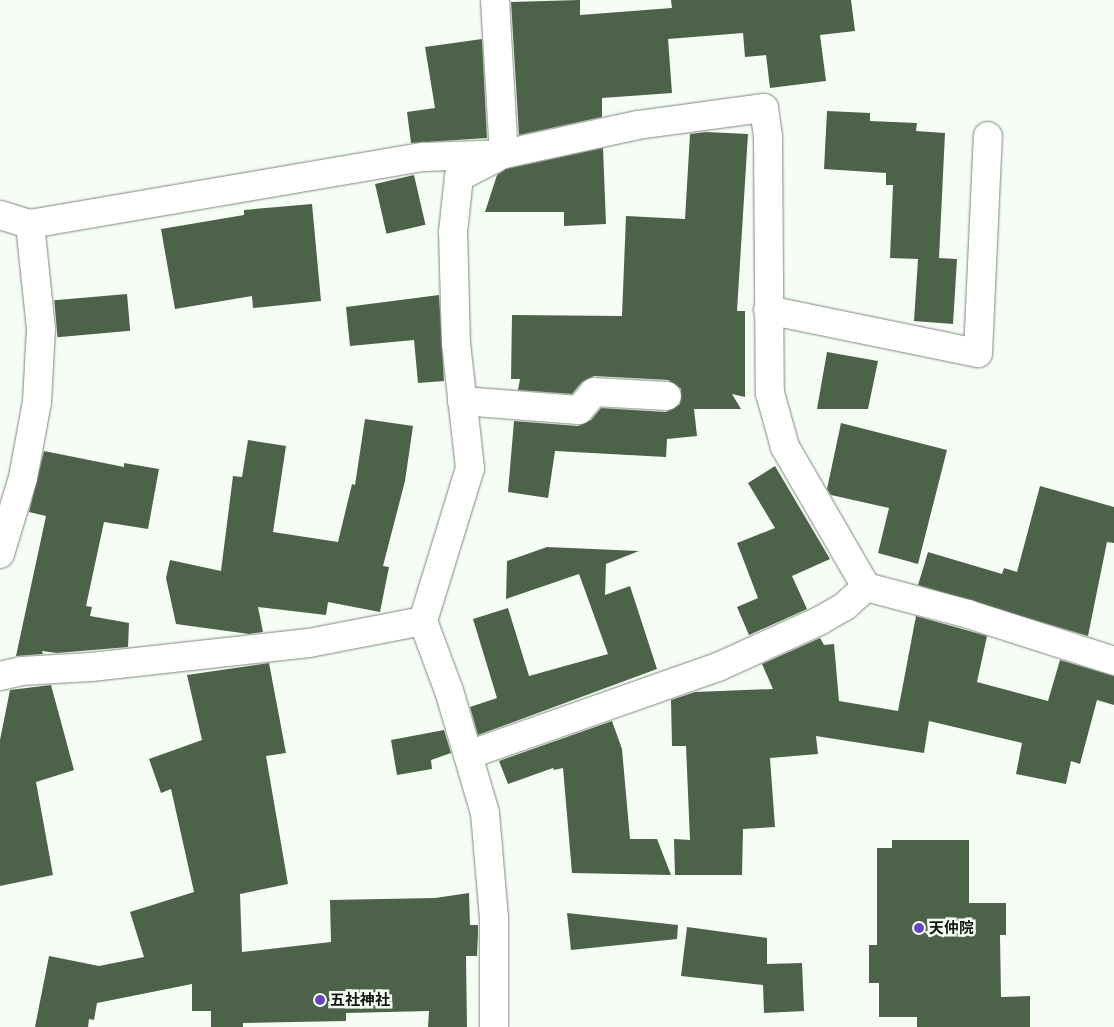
<!DOCTYPE html>
<html>
<head>
<meta charset="utf-8">
<style>
  body { margin:0 }
  #map { position:relative; width:1114px; height:1027px; overflow:hidden; background:#f5fdf4; font-family:"Asap Condensed","Noto Sans JP",sans-serif }
  div>[style] { position:absolute }
  .building>* { inset:0; background:#4c6249; transform-origin:0 0 }
  .roads { filter:drop-shadow(0 0 1px #7f867e) drop-shadow(0 0 1px #7f867e) }
  .street>* { height:28px; margin:-14px; padding:0 14px; transform-origin:14px; border-radius:14px; background:#fff }
  .dots>* { width:14px; height:14px; translate:-50% -50%; box-sizing:border-box; border:2px solid #f5fdf4; border-radius:50% }
  span { translate:-50% -50%; white-space:nowrap; text-align:center; line-height:1.15; -webkit-text-stroke:5px #f5fdf4; paint-order:stroke }
  .poi-label { font-size:15px; color:#121512; font-weight:700 }
  .left { translate:0 -50%; text-align:left }
</style>
</head>
<body>
<div id="map">
  <div class="building">
    <i style="clip-path:polygon(580px 0,580px 15px,672px 8px,671px 0,851px 0,855px 31px,820px 35px,826px 81px,770px 88px,766px 55px,745px 57px,743px 33px,668px 39px,672px 93px,602px 98px,602px 117px,519px 135px,511px 2px)"></i>
    <i style="clip-path:polygon(482px 39px,487px 138px,411px 143px,407px 112px,435px 108px,425px 47px)"></i>
    <i style="clip-path:polygon(827px 111px,870px 113px,870px 121px,917px 123px,916px 131px,945px 133px,939px 258px,957px 259px,953px 324px,914px 321px,918px 259px,890px 258px,893px 185px,886px 185px,886px 173px,824px 169px)"></i>
    <i style="clip-path:polygon(706px 132px,748px 134px,737px 311px,745px 311px,745px 397px,732px 394px,741px 409px,694px 409px,697px 436px,667px 439px,666px 457px,555px 451px,548px 498px,508px 492px,514px 421px,578px 426px,591px 420px,601px 408px,666px 412px,680px 404px,681px 389px,668px 380px,594px 376px,582px 382px,572px 394px,518px 390px,520px 379px,511px 379px,512px 315px,622px 316px,626px 216px,685px 219px,690px 134px)"></i>
    <i style="clip-path:polygon(603px 148px,606px 224px,564px 226px,564px 212px,485px 212px,497px 175px,506px 169px)"></i>
    <i style="left:414px;top:175px;width:51px;height:40px;rotate:77deg"></i>
    <i style="clip-path:polygon(312px 204px,321px 301px,253px 308px,252px 296px,175px 309px,161px 229px,244px 215px,244px 210px)"></i>
    <i style="left:127px;top:294px;width:37px;height:73px;rotate:85deg"></i>
    <i style="clip-path:polygon(439px 295px,444px 381px,418px 383px,414px 340px,350px 346px,346px 307px)"></i>
    <i style="clip-path:polygon(827px 352px,878px 361px,868px 409px,817px 409px)"></i>
    <i style="clip-path:polygon(365px 419px,413px 426px,405px 481px,383px 566px,389px 567px,380px 612px,328px 602px,326px 615px,258px 607px,263px 632px,249px 634px,176px 624px,166px 578px,170px 560px,221px 571px,233px 476px,242px 477px,248px 440px,286px 446px,273px 532px,338px 542px,352px 484px,355px 485px)"></i>
    <i style="clip-path:polygon(841px 423px,947px 450px,918px 564px,878px 553px,889px 508px,831px 495px,827px 489px)"></i>
    <i style="clip-path:polygon(44px 451px,124px 467px,124px 463px,159px 469px,148px 529px,104px 522px,86px 606px,92px 607px,90px 616px,129px 623px,128px 647px,57px 653px,42px 651px,43px 654px,16px 656px,46px 516px,29px 512px)"></i>
    <i style="clip-path:polygon(775px 466px,830px 559px,792px 576px,807px 609px,749px 635px,737px 607px,758px 598px,737px 543px,775px 528px,748px 483px)"></i>
    <i style="clip-path:polygon(1040px 486px,1114px 507px,1114px 543px,1107px 542px,1088px 636px,918px 585px,928px 552px,1002px 574px,1004px 568px,1017px 572px)"></i>
    <i style="clip-path:polygon(547px 547px,639px 551px,606px 564px,605px 595px,630px 586px,657px 669px,478px 735px,470px 707px,497px 698px,473px 619px,508px 608px,529px 676px,608px 654px,579px 574px,506px 599px,507px 561px)"></i>
    <i style="clip-path:polygon(916px 616px,987px 636px,977px 682px,1048px 701px,1060px 660px,1114px 676px,1114px 705px,1097px 700px,1080px 764px,1071px 761px,1066px 784px,1016px 774px,1022px 743px,929px 721px,924px 753px,816px 736px,818px 754px,770px 758px,775px 827px,743px 829px,742px 875px,675px 875px,674px 839px,690px 840px,686px 746px,672px 746px,671px 700px,695px 692px,773px 689px,762px 664px,820px 638px,824px 645px,834px 644px,839px 701px,898px 711px)"></i>
    <i style="clip-path:polygon(269px 663px,286px 753px,266px 756px,288px 884px,240px 894px,242px 952px,331px 942px,330px 900px,435px 898px,469px 893px,470px 925px,478px 925px,478px 934px,477px 956px,466px 956px,467px 1027px,428px 1027px,429px 1011px,346px 1013px,346px 1021px,243px 1023px,243px 1027px,211px 1027px,211px 1011px,192px 1011px,192px 984px,97px 1003px,94px 1020px,89px 1019px,88px 1027px,35px 1027px,49px 956px,99px 966px,144px 957px,130px 912px,194px 892px,171px 789px,161px 793px,149px 759px,202px 740px,187px 675px)"></i>
    <i style="clip-path:polygon(51px 685px,74px 770px,36px 782px,53px 875px,0 886px,0 740px,10px 690px)"></i>
    <i style="clip-path:polygon(612px 721px,622px 749px,630px 839px,657px 839px,671px 875px,572px 873px,563px 768px,554px 770px,553px 768px,508px 784px,499px 761px)"></i>
    <i style="clip-path:polygon(444px 730px,451px 753px,431px 760px,432px 769px,397px 775px,391px 740px)"></i>
    <i style="clip-path:polygon(892px 840px,969px 840px,969px 903px,1006px 903px,1006px 935px,1000px 935px,1001px 997px,1030px 996px,1030px 1027px,917px 1027px,917px 1017px,879px 1017px,879px 983px,869px 983px,869px 945px,877px 945px,877px 848px,892px 848px)"></i>
    <i style="clip-path:polygon(567px 913px,678px 925px,677px 939px,571px 950px)"></i>
    <i style="clip-path:polygon(687px 927px,767px 938px,767px 964px,802px 963px,804px 1011px,764px 1013px,763px 985px,681px 976px)"></i>
  </div>
  <div class="roads">
    <div class="street">
      <i style="left:495px;top:0;width:154px;rotate:86.7deg"></i>
      <i style="left:0;top:215px;width:31px;rotate:17deg"></i>
      <i style="left:30px;top:224px;width:400px;rotate:-9.7deg"></i>
      <i style="left:424px;top:157px;width:80px;rotate:-2.1deg"></i>
      <i style="left:504px;top:154px;width:137px;rotate:-12.2deg"></i>
      <i style="left:638px;top:125px;width:127px;rotate:-7.7deg"></i>
      <i style="left:764px;top:108px;width:29px;rotate:82deg"></i>
      <i style="left:768px;top:137px;width:256px;rotate:89.6deg"></i>
      <i style="left:770px;top:393px;width:56px;rotate:74.5deg"></i>
      <i style="left:785px;top:447px;width:162px;rotate:59.9deg"></i>
      <i style="left:866px;top:587px;width:106px;rotate:14.8deg"></i>
      <i style="left:968px;top:614px;width:153px;rotate:17.8deg"></i>
      <i style="left:768px;top:310px;width:214px;rotate:11.6deg"></i>
      <i style="left:978px;top:353px;width:217px;rotate:-87.4deg"></i>
      <i style="left:462px;top:401px;width:117px;rotate:4.4deg"></i>
      <i style="left:579px;top:410px;width:23px;rotate:-50deg"></i>
      <i style="left:594px;top:392px;width:73px;rotate:3.1deg"></i>
      <i style="left:0;top:554px;width:79px;rotate:-73.2deg"></i>
      <i style="left:23px;top:478px;width:77px;rotate:-79.6deg"></i>
      <i style="left:37px;top:402px;width:73px;rotate:-86.9deg"></i>
      <i style="left:41px;top:329px;width:106px;rotate:-96deg"></i>
      <i style="left:0;top:676px;width:22px;rotate:-13deg"></i>
      <i style="left:21px;top:671px;width:70px;rotate:-3.3deg"></i>
      <i style="left:91px;top:667px;width:219px;rotate:-6.3deg"></i>
      <i style="left:309px;top:643px;width:116px;rotate:-10.9deg"></i>
      <i style="left:468px;top:755px;width:265px;rotate:-19.4deg"></i>
      <i style="left:718px;top:667px;width:113px;rotate:-24.5deg"></i>
      <i style="left:821px;top:620px;width:28px;rotate:-30deg"></i>
      <i style="left:845px;top:606px;width:28px;rotate:-42deg"></i>
      <i style="left:494px;top:1027px;width:109px;rotate:-90deg"></i>
      <i style="left:494px;top:918px;width:105px;rotate:-94.9deg"></i>
      <i style="left:485px;top:813px;width:127px;rotate:-106.4deg"></i>
      <i style="left:449px;top:691px;width:75px;rotate:-110.4deg"></i>
      <i style="left:423px;top:621px;width:160px;rotate:-72.9deg"></i>
      <i style="left:470px;top:468px;width:125px;rotate:-96.4deg"></i>
      <i style="left:456px;top:344px;width:112px;rotate:-91.5deg"></i>
      <i style="left:453px;top:232px;width:55px;rotate:-83.8deg"></i>
      <i style="left:459px;top:177px;width:42px;rotate:-27.2deg"></i>
    </div>
  </div>
  <div class="dots">
    <i style="left:919px;top:928px;background:#6745be"></i>
    <i style="left:320px;top:1000px;background:#6745be"></i>
  </div>
  <div class="poi-label">
    <span class="left" style="left:929px;top:928px">天仲院</span>
    <span class="left" style="left:330px;top:1000px">五社神社</span>
  </div>
</div>
</body>
</html>
